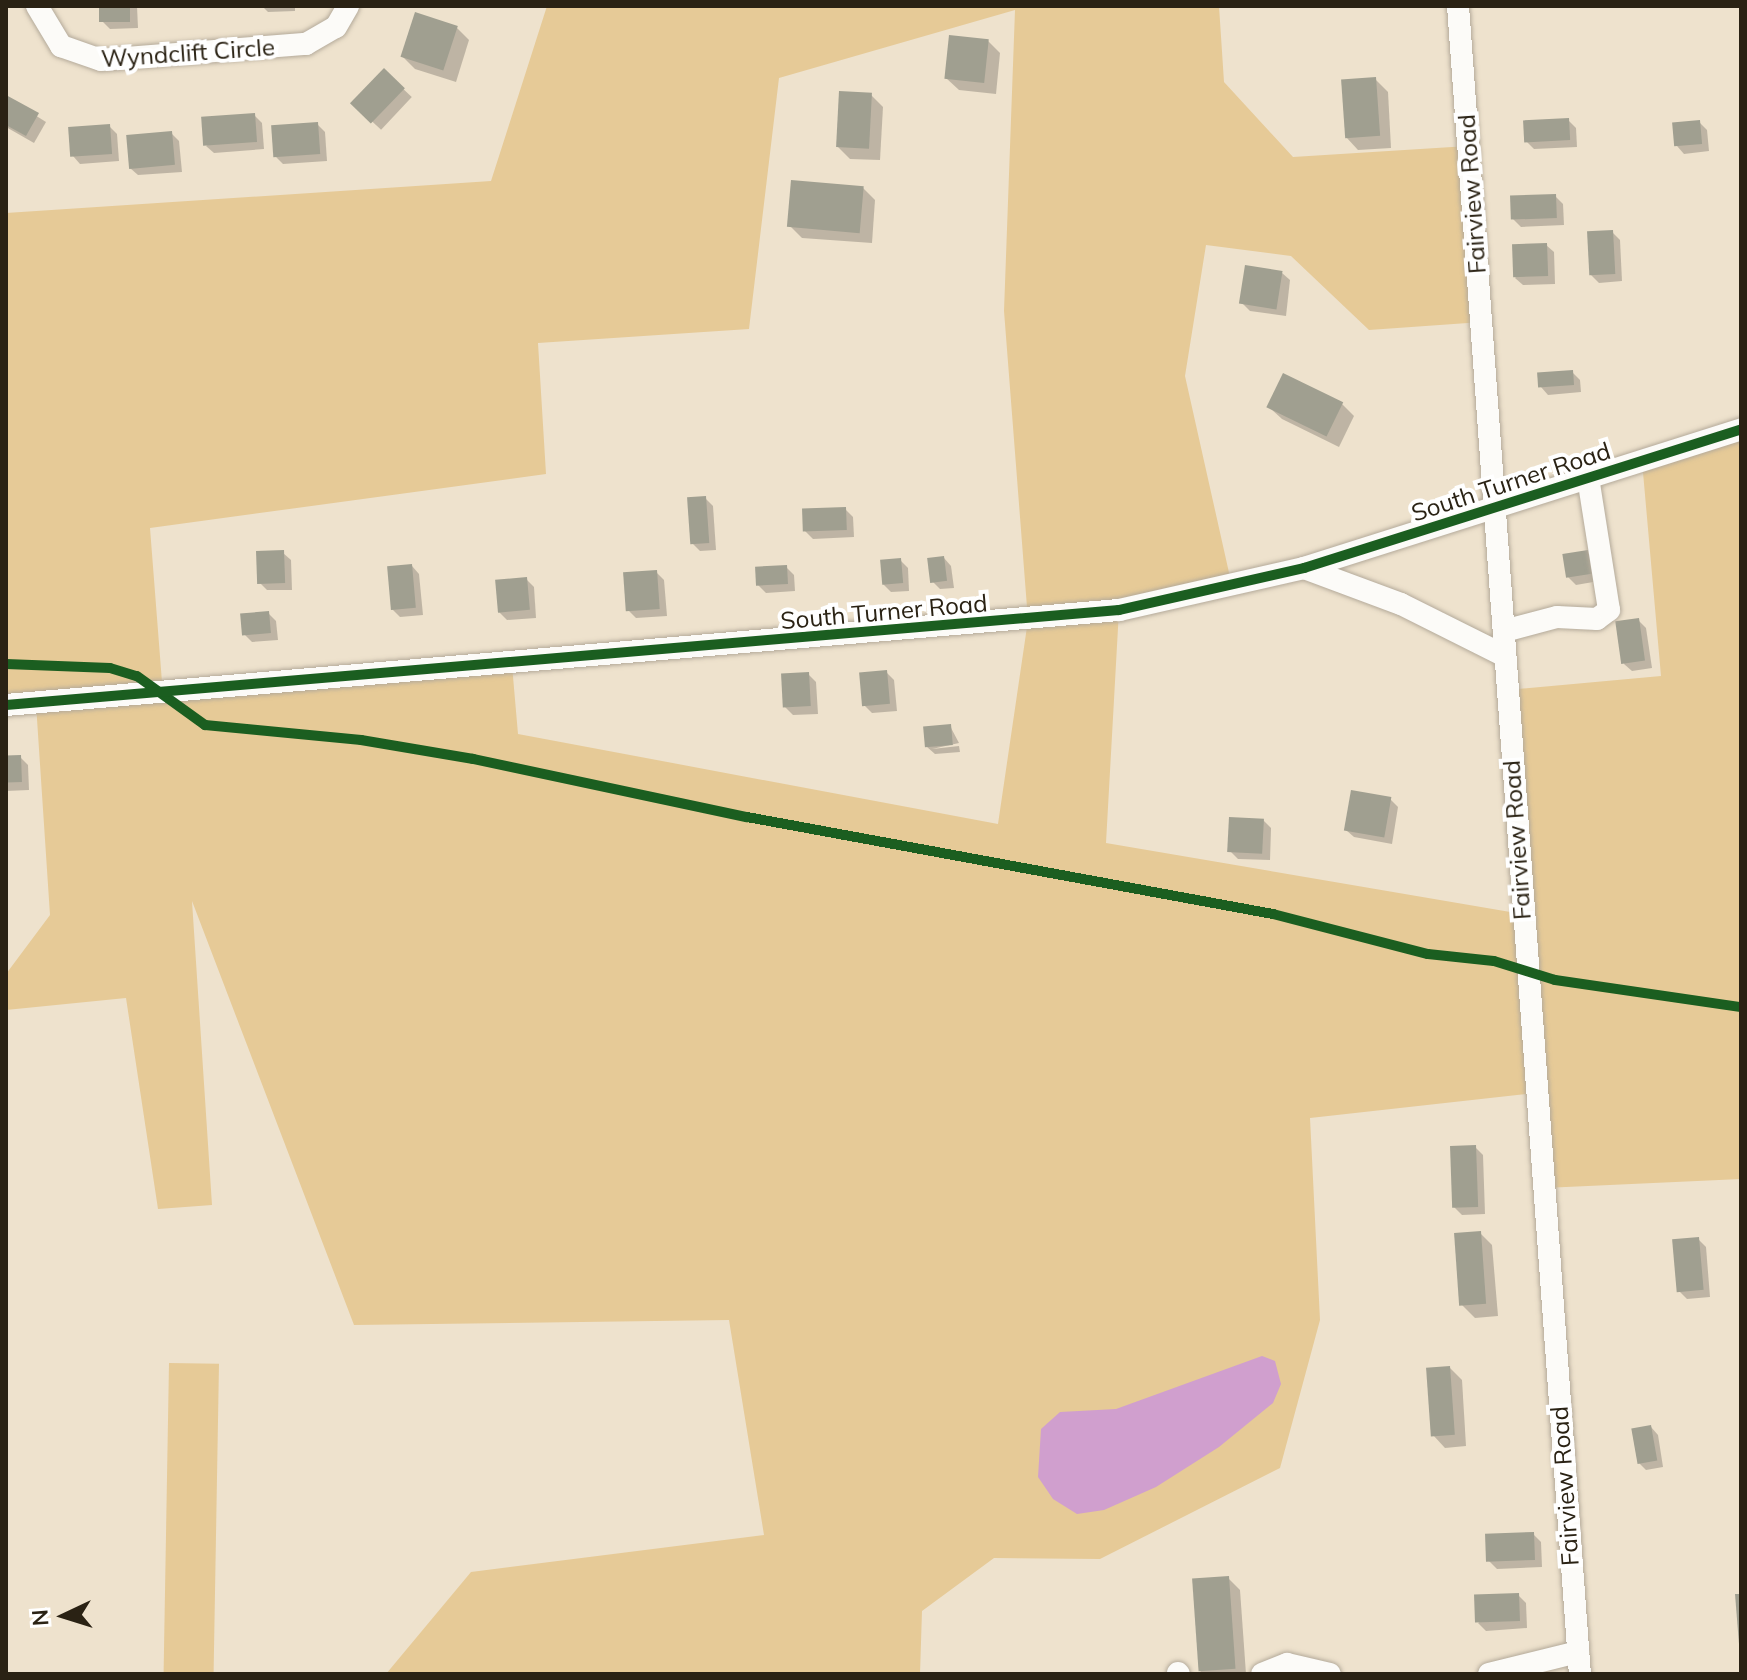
<!DOCTYPE html>
<html>
<head>
<meta charset="utf-8">
<style>
  body { margin:0 }
  #map { position:relative; width:1747px; height:1680px; overflow:hidden; background:#eee2cd; font-family:Mulish,sans-serif }
  div>[style] { position:absolute }
  .green>* { inset:0; background:#e6ca97; transform-origin:0 0 }
  .water>* { inset:0; background:#d09fce }
  .shadow>* { inset:0; background:#0003; transform-origin:0 0 }
  .building>* { inset:0; background:#a09f90; transform-origin:0 0 }
  .roads { filter:drop-shadow(0 0 2px #b4aa9a) drop-shadow(0 0 2px #b4aa9a) }
  .minor>* { height:22px; margin:-11px; padding:0 11px; transform-origin:11px; border-radius:11px; background:#fcfbf8 }
  .cycleway>* { height:10px; margin:-5px; padding:0 5px; transform-origin:5px; border-radius:5px; background:#1b5e20 }
  span { translate:-50% -50%; white-space:nowrap; text-align:center; line-height:1.15; -webkit-text-stroke:8px #fff; paint-order:stroke }
  .street-label { font-size:24px; color:#2a2214 }
  .frame { position:absolute; inset:0; border:8px solid #2a2214; pointer-events:none }
  .north { position:absolute; left:24px; top:1576px; width:80px; height:80px; -webkit-text-stroke:6px #fff; paint-order:stroke; rotate:266deg; font-size:22px; font-weight:700; line-height:32px; text-align:center; color:#2a2214 }
  .north::after { content:''; display:block; margin:auto; width:28px; height:36px; background:#2a2214; clip-path:polygon(50% 0,100% 100%,50% 72%,0 100%) }
</style>
</head>
<body>
<div id="map">
  <div class="green">
    <i style="clip-path:polygon(evenodd,547px 6px,1219px 6px,1224px 82px,1293px 157px,1468px 146px,1482px 322px,1369px 330px,1291px 256px,1206px 245px,1185px 376px,1232px 586px,1119px 610px,1106px 843px,1522px 914px,1508px 690px,1661px 676px,1642px 461px,1741px 429px,1741px 1179px,1544px 1188px,1536px 1093px,1310px 1118px,1320px 1320px,1280px 1468px,1100px 1559px,994px 1558px,922px 1611px,920px 1674px,386px 1674px,471px 1572px,764px 1535px,729px 1320px,354px 1325px,192px 901px,212px 1205px,158px 1209px,126px 998px,6px 1010px,6px 974px,50px 915px,36px 704px,6px 705px,6px 213px,491px 181px,547px 6px,1015px 10px,1004px 311px,1028px 620px,998px 824px,518px 734px,512px 665px,163px 695px,150px 528px,546px 474px,538px 343px,749px 329px,779px 78px,1015px 10px)"></i>
    <i style="left:169px;top:1363px;width:50px;height:311px;rotate:1deg"></i>
  </div>
  <div class="water">
    <i style="clip-path:polygon(1262px 1356px,1275px 1361px,1281px 1384px,1273px 1403px,1219px 1447px,1156px 1487px,1104px 1510px,1077px 1514px,1053px 1499px,1038px 1477px,1041px 1429px,1060px 1412px,1116px 1409px)"></i>
  </div>
  <div class="shadow">
    <i style="clip-path:polygon(101px 6px,137px 6px,138px 28px,110px 29px,102px 21px)"></i>
    <i style="clip-path:polygon(262px 6px,295px 6px,295px 11px,268px 12px)"></i>
    <i style="clip-path:polygon(457px 28px,469px 40px,456px 82px,415px 69px,403px 57px)"></i>
    <i style="clip-path:polygon(988px 41px,1000px 53px,996px 94px,959px 90px,946px 78px)"></i>
    <i style="left:384px;top:71px;width:38px;height:45px;rotate:43deg"></i>
    <i style="clip-path:polygon(1375px 79px,1388px 92px,1391px 148px,1358px 150px,1346px 137px)"></i>
    <i style="clip-path:polygon(871px 95px,883px 107px,880px 160px,850px 159px,838px 147px)"></i>
    <i style="clip-path:polygon(6px 97px,46px 122px,34px 143px,6px 127px)"></i>
    <i style="clip-path:polygon(254px 115px,262px 123px,264px 149px,214px 153px,206px 146px)"></i>
    <i style="clip-path:polygon(1568px 120px,1576px 128px,1577px 147px,1534px 149px,1526px 141px)"></i>
    <i style="clip-path:polygon(1699px 122px,1707px 130px,1709px 151px,1684px 154px,1677px 146px)"></i>
    <i style="clip-path:polygon(317px 124px,325px 132px,327px 161px,283px 164px,275px 156px)"></i>
    <i style="clip-path:polygon(109px 126px,117px 134px,119px 161px,80px 164px,73px 156px)"></i>
    <i style="clip-path:polygon(171px 133px,179px 141px,182px 172px,138px 175px,130px 168px)"></i>
    <i style="clip-path:polygon(863px 188px,875px 200px,872px 243px,802px 238px,790px 226px)"></i>
    <i style="clip-path:polygon(1555px 196px,1563px 204px,1564px 225px,1521px 227px,1513px 219px)"></i>
    <i style="clip-path:polygon(1612px 232px,1620px 240px,1622px 281px,1599px 283px,1591px 275px)"></i>
    <i style="clip-path:polygon(1546px 245px,1554px 252px,1555px 284px,1523px 285px,1515px 278px)"></i>
    <i style="clip-path:polygon(1282px 273px,1290px 280px,1286px 316px,1250px 311px,1242px 303px)"></i>
    <i style="clip-path:polygon(1572px 372px,1580px 380px,1581px 392px,1548px 395px,1541px 387px)"></i>
    <i style="clip-path:polygon(1342px 404px,1354px 416px,1339px 447px,1282px 419px,1269px 407px)"></i>
    <i style="clip-path:polygon(705px 498px,713px 506px,716px 550px,700px 551px,692px 543px)"></i>
    <i style="clip-path:polygon(845px 509px,853px 517px,854px 537px,813px 539px,805px 531px)"></i>
    <i style="clip-path:polygon(1587px 552px,1595px 560px,1599px 581px,1576px 585px,1568px 577px)"></i>
    <i style="clip-path:polygon(283px 553px,291px 560px,292px 590px,267px 590px,259px 582px)"></i>
    <i style="clip-path:polygon(944px 558px,951px 566px,954px 588px,940px 589px,932px 581px)"></i>
    <i style="clip-path:polygon(900px 560px,908px 568px,909px 591px,891px 592px,883px 584px)"></i>
    <i style="clip-path:polygon(412px 566px,419px 574px,423px 615px,400px 617px,392px 609px)"></i>
    <i style="clip-path:polygon(786px 567px,794px 575px,795px 591px,766px 593px,758px 585px)"></i>
    <i style="clip-path:polygon(656px 572px,664px 580px,667px 616px,636px 618px,628px 610px)"></i>
    <i style="clip-path:polygon(526px 579px,534px 587px,536px 618px,507px 620px,499px 612px)"></i>
    <i style="clip-path:polygon(268px 613px,276px 621px,278px 640px,252px 642px,244px 634px)"></i>
    <i style="clip-path:polygon(1638px 620px,1646px 628px,1652px 668px,1632px 671px,1624px 664px)"></i>
    <i style="clip-path:polygon(886px 672px,894px 680px,897px 711px,872px 713px,864px 705px)"></i>
    <i style="clip-path:polygon(808px 674px,816px 682px,818px 714px,793px 715px,785px 707px)"></i>
    <i style="clip-path:polygon(950px 726px,959px 743px,932px 749px,959px 746px,960px 752px,935px 754px,927px 747px)"></i>
    <i style="clip-path:polygon(20px 757px,28px 765px,29px 790px,6px 791px,6px 758px)"></i>
    <i style="clip-path:polygon(1390px 799px,1398px 807px,1392px 844px,1354px 837px,1346px 830px)"></i>
    <i style="clip-path:polygon(1263px 820px,1271px 828px,1270px 860px,1238px 859px,1230px 851px)"></i>
    <i style="clip-path:polygon(1475px 1147px,1483px 1155px,1485px 1214px,1462px 1215px,1454px 1207px)"></i>
    <i style="clip-path:polygon(1480px 1233px,1492px 1245px,1498px 1316px,1475px 1318px,1462px 1305px)"></i>
    <i style="clip-path:polygon(1698px 1239px,1706px 1247px,1710px 1297px,1687px 1299px,1679px 1291px)"></i>
    <i style="clip-path:polygon(1450px 1368px,1462px 1380px,1466px 1446px,1445px 1448px,1433px 1435px)"></i>
    <i style="clip-path:polygon(1651px 1427px,1658px 1435px,1663px 1467px,1646px 1470px,1638px 1462px)"></i>
    <i style="clip-path:polygon(1533px 1534px,1541px 1542px,1542px 1567px,1497px 1569px,1489px 1561px)"></i>
    <i style="clip-path:polygon(1228px 1578px,1240px 1590px,1246px 1674px,1203px 1674px,1200px 1671px)"></i>
    <i style="clip-path:polygon(1518px 1595px,1526px 1603px,1527px 1628px,1486px 1631px,1478px 1623px)"></i>
  </div>
  <div class="building">
    <i style="left:99px;top:6px;width:31px;height:16px"></i>
    <i style="left:415px;top:12px;width:45px;height:47px;rotate:18deg"></i>
    <i style="left:949px;top:35px;width:40px;height:44px;rotate:6deg"></i>
    <i style="left:384px;top:68px;width:29px;height:49px;rotate:44deg"></i>
    <i style="left:1376px;top:77px;width:59px;height:35px;rotate:86deg"></i>
    <i style="left:839px;top:91px;width:33px;height:56px;rotate:3deg"></i>
    <i style="clip-path:polygon(6px 95px,39px 113px,26px 136px,6px 125px)"></i>
    <i style="left:255px;top:113px;width:29px;height:54px;rotate:86deg"></i>
    <i style="left:1569px;top:118px;width:22px;height:46px;rotate:87deg"></i>
    <i style="left:1700px;top:120px;width:24px;height:28px;rotate:85deg"></i>
    <i style="left:318px;top:122px;width:32px;height:47px;rotate:86deg"></i>
    <i style="left:110px;top:124px;width:30px;height:42px;rotate:86deg"></i>
    <i style="left:172px;top:131px;width:34px;height:46px;rotate:85deg"></i>
    <i style="left:791px;top:180px;width:73px;height:47px;rotate:5deg"></i>
    <i style="left:1556px;top:194px;width:24px;height:46px;rotate:88deg"></i>
    <i style="left:1613px;top:230px;width:44px;height:26px;rotate:87deg"></i>
    <i style="left:1547px;top:243px;width:33px;height:35px;rotate:88deg"></i>
    <i style="left:1245px;top:265px;width:38px;height:39px;rotate:9deg"></i>
    <i style="left:1573px;top:370px;width:15px;height:36px;rotate:86deg"></i>
    <i style="left:1283px;top:373px;width:67px;height:38px;rotate:26deg"></i>
    <i style="left:706px;top:496px;width:47px;height:19px;rotate:86deg"></i>
    <i style="left:846px;top:507px;width:23px;height:44px;rotate:88deg"></i>
    <i style="left:284px;top:550px;width:33px;height:28px;rotate:88deg"></i>
    <i style="left:1588px;top:550px;width:24px;height:26px;rotate:81deg"></i>
    <i style="left:944px;top:556px;width:25px;height:17px;rotate:83deg"></i>
    <i style="left:901px;top:558px;width:25px;height:21px;rotate:85deg"></i>
    <i style="left:412px;top:564px;width:44px;height:25px;rotate:85deg"></i>
    <i style="left:787px;top:565px;width:19px;height:32px;rotate:87deg"></i>
    <i style="left:657px;top:570px;width:39px;height:34px;rotate:86deg"></i>
    <i style="left:527px;top:577px;width:33px;height:32px;rotate:85deg"></i>
    <i style="left:269px;top:611px;width:22px;height:29px;rotate:85deg"></i>
    <i style="left:1639px;top:618px;width:43px;height:24px;rotate:82deg"></i>
    <i style="left:887px;top:670px;width:34px;height:28px;rotate:85deg"></i>
    <i style="left:809px;top:672px;width:34px;height:28px;rotate:87deg"></i>
    <i style="left:951px;top:724px;width:21px;height:28px;rotate:85deg"></i>
    <i style="left:21px;top:755px;width:27px;height:15px;rotate:88deg"></i>
    <i style="left:1351px;top:790px;width:41px;height:41px;rotate:10deg"></i>
    <i style="left:1229px;top:817px;width:35px;height:35px;rotate:3deg"></i>
    <i style="left:1476px;top:1145px;width:62px;height:26px;rotate:88deg"></i>
    <i style="left:1481px;top:1231px;width:73px;height:27px;rotate:86deg"></i>
    <i style="left:1699px;top:1237px;width:53px;height:27px;rotate:85deg"></i>
    <i style="left:1450px;top:1366px;width:69px;height:24px;rotate:86deg"></i>
    <i style="left:1651px;top:1425px;width:36px;height:20px;rotate:80deg"></i>
    <i style="left:1534px;top:1532px;width:28px;height:49px;rotate:88deg"></i>
    <i style="left:1229px;top:1576px;width:93px;height:37px;rotate:86deg"></i>
    <i style="left:1519px;top:1593px;width:28px;height:45px;rotate:88deg"></i>
    <i style="clip-path:polygon(1735px 1594px,1741px 1594px,1741px 1644px,1739px 1644px)"></i>
  </div>
  <div class="roads">
    <div class="minor">
      <i style="left:37px;top:6px;width:47px;rotate:59deg"></i>
      <i style="left:61px;top:46px;width:42px;rotate:19.3deg"></i>
      <i style="left:101px;top:60px;width:206px;rotate:-4.5deg"></i>
      <i style="left:306px;top:44px;width:34px;rotate:-30deg"></i>
      <i style="left:336px;top:27px;width:24px;rotate:-60deg"></i>
      <i style="left:1458px;top:6px;width:1672px;rotate:85.82deg"></i>
      <i style="left:1304px;top:568px;width:103px;rotate:20.4deg"></i>
      <i style="left:1401px;top:604px;width:116px;rotate:26.6deg"></i>
      <i style="left:1504px;top:631px;width:55px;rotate:-14.8deg"></i>
      <i style="left:1557px;top:617px;width:40px;rotate:2.9deg"></i>
      <i style="left:1597px;top:619px;width:15px;rotate:-37deg"></i>
      <i style="left:1609px;top:610px;width:134px;rotate:-99deg"></i>
      <i style="left:6px;top:705px;width:1117px;rotate:-4.88deg"></i>
      <i style="left:1119px;top:610px;width:190px;rotate:-12.8deg"></i>
      <i style="left:1304px;top:568px;width:459px;rotate:-17.6deg"></i>
      <i style="left:1178px;top:1673px;width:1px;rotate:45deg"></i>
      <i style="left:1262px;top:1674px;width:27px;rotate:-22deg"></i>
      <i style="left:1287px;top:1664px;width:44px;rotate:13.1deg"></i>
      <i style="left:1489px;top:1674px;width:92px;rotate:-13.9deg"></i>
    </div>
  </div>
  <div class="cycleway">
    <i style="left:6px;top:664px;width:104px;rotate:2.2deg"></i>
    <i style="left:110px;top:668px;width:28px;rotate:17deg"></i>
    <i style="left:137px;top:676px;width:84px;rotate:35.8deg"></i>
    <i style="left:205px;top:725px;width:157px;rotate:5.5deg"></i>
    <i style="left:361px;top:740px;width:114px;rotate:9.6deg"></i>
    <i style="left:473px;top:759px;width:280px;rotate:12deg"></i>
    <i style="left:747px;top:817px;width:535px;rotate:10.45deg"></i>
    <i style="left:1273px;top:914px;width:160px;rotate:14.5deg"></i>
    <i style="left:1428px;top:954px;width:66px;rotate:6.1deg"></i>
    <i style="left:1494px;top:961px;width:64px;rotate:17.3deg"></i>
    <i style="left:1555px;top:980px;width:188px;rotate:8.3deg"></i>
    <i style="left:6px;top:705px;width:1117px;rotate:-4.88deg"></i>
    <i style="left:1119px;top:610px;width:190px;rotate:-12.8deg"></i>
    <i style="left:1304px;top:568px;width:459px;rotate:-17.6deg"></i>
  </div>
  <div class="street-label">
    <span style="left:188px;top:53px;rotate:-4deg">Wyndclift Circle</span>
    <span style="left:1472px;top:194px;rotate:-94deg">Fairview Road</span>
    <span style="left:1511px;top:482px;rotate:-18deg">South Turner Road</span>
    <span style="left:884px;top:612px;rotate:-5deg">South Turner Road</span>
    <span style="left:1517px;top:840px;rotate:-94deg">Fairview Road</span>
    <span style="left:1565px;top:1486px;rotate:-94deg">Fairview Road</span>
  </div>
  <div class="frame"></div>
  <div class="north">N</div>
</div>
</body>
</html>
